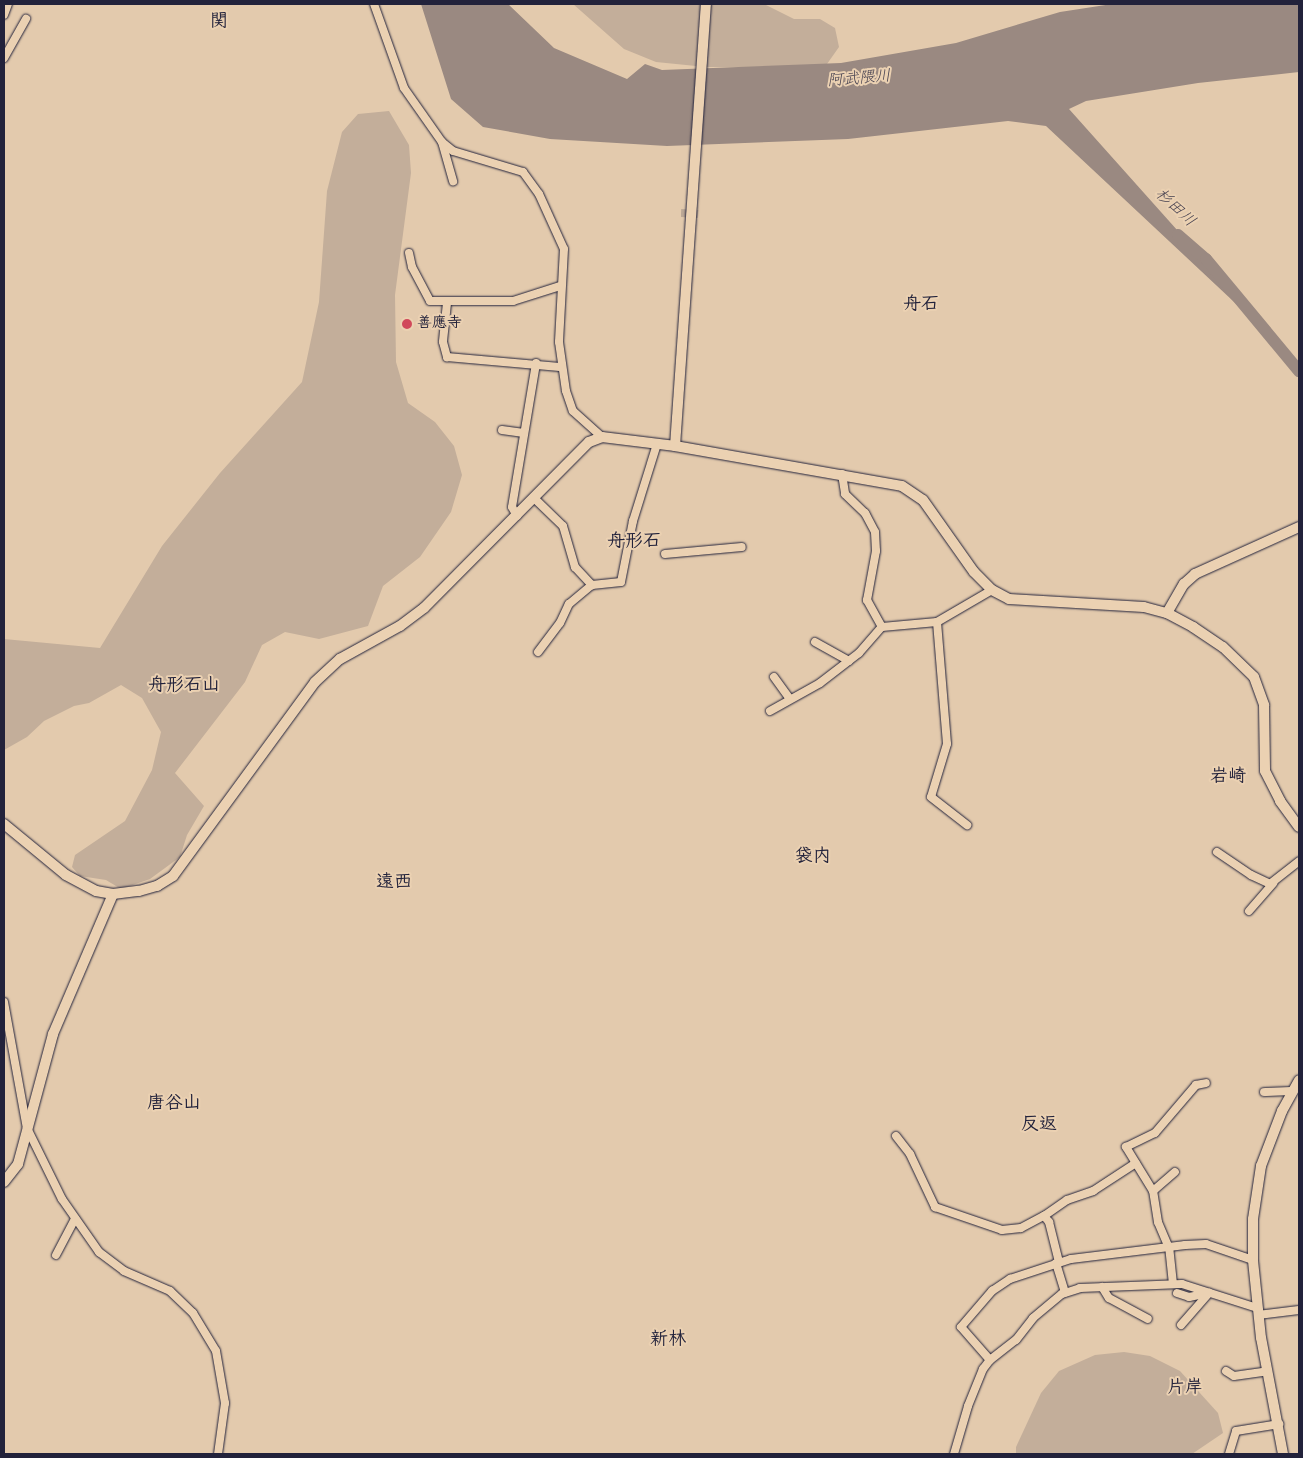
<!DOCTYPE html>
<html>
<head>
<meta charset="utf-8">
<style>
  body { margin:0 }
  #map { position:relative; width:1303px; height:1458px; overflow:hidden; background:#e3caad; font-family:Mynerve,"Klee One",sans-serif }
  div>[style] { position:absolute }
  .green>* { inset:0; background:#c3ae9a }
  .water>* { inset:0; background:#9a8981 }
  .river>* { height:12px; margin:-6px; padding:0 6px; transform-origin:6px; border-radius:6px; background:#9a8981 }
  .minor-tunnel>* { height:8px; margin-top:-4px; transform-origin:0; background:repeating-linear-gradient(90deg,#bca896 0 8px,transparent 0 12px) }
  .roads { filter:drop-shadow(0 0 1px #22223b) drop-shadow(0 0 1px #22223b) }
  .minor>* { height:8px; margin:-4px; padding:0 4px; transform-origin:4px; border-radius:4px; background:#ebd1b2 }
  .tertiary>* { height:10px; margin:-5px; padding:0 5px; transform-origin:5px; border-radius:5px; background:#ebd1b2 }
  .dots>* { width:14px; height:14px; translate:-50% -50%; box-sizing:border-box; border:2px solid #ebd1b2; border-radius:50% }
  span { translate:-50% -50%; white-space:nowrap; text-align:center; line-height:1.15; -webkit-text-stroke:4px #ebd1b2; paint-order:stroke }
  .poi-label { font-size:15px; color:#22223b; font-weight:700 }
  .left { translate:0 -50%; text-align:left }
  .water-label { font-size:16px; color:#464150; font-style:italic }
  .quarter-label { font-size:18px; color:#22223b; font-weight:700 }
  .frame { position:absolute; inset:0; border:5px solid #22223b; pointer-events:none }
</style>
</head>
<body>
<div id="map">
  <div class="green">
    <i style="clip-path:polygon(573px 4px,764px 4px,794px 19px,820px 19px,835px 28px,839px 47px,827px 64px,800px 67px,706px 67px,656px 62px,624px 49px)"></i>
    <i style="clip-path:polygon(389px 111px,409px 145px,411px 173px,395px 295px,396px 362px,408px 403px,435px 422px,454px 446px,462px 475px,451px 512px,420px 557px,383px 586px,368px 626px,319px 639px,285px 632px,262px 645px,245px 682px,175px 773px,204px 806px,187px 835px,180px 857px,150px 879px,121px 889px,106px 880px,80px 876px,72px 867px,75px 855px,125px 821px,152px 770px,161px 732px,142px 698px,121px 685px,89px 703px,74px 706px,44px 721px,27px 737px,4px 750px,4px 639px,100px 648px,162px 546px,220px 473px,302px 382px,319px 302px,327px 191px,342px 132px,358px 114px)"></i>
    <i style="clip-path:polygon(1124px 1352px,1150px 1356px,1180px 1371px,1218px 1413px,1223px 1433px,1192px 1454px,1016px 1454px,1016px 1447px,1041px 1393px,1059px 1371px,1095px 1355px)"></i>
  </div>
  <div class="water">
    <i style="clip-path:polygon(421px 4px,508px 4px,554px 48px,627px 79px,645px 64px,662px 70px,841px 63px,956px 43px,1060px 12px,1112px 4px,1299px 4px,1299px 72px,1198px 83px,1086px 101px,1069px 109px,1278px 343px,1046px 126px,1008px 121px,848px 139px,667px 146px,550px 139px,483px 127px,451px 99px)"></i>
  </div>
  <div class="river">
    <i style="left:1178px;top:235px;width:37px;rotate:41deg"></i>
    <i style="left:1206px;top:259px;width:146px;rotate:50.3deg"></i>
  </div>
  <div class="minor-tunnel">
    <i style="left:681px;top:213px;width:17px;rotate:3deg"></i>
  </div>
  <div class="roads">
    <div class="minor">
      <i style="left:374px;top:4px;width:89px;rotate:70.3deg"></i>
      <i style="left:404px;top:88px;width:66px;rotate:54.9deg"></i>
      <i style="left:442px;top:142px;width:14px;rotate:39deg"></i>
      <i style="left:453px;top:151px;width:73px;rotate:16.7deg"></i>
      <i style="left:523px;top:172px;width:27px;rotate:54deg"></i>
      <i style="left:539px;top:194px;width:60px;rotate:65.6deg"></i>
      <i style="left:564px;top:249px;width:93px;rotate:93.1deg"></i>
      <i style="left:559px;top:342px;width:49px;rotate:81.9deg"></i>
      <i style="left:566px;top:391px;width:21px;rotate:71deg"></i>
      <i style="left:573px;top:411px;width:39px;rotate:42deg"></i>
      <i style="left:4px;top:15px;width:12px;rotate:-70deg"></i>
      <i style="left:4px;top:58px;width:45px;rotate:-60.6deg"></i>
      <i style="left:442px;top:142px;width:41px;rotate:74.2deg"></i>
      <i style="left:409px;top:253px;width:14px;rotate:78deg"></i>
      <i style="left:412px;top:267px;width:38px;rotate:62deg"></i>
      <i style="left:430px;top:301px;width:83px"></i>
      <i style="left:513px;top:301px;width:49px;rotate:-17.7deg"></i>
      <i style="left:447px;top:303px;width:39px;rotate:96deg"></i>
      <i style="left:443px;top:342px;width:16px;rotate:75deg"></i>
      <i style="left:447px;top:357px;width:113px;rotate:5.1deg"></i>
      <i style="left:502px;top:430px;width:22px;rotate:8deg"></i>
      <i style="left:842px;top:474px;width:20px;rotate:81deg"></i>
      <i style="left:845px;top:494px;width:28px;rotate:44deg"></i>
      <i style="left:865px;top:513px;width:21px;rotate:62deg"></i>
      <i style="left:875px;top:532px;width:19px;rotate:87deg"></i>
      <i style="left:876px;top:551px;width:50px;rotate:100.4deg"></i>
      <i style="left:867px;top:600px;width:31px;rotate:61deg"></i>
      <i style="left:534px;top:498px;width:40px;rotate:44deg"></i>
      <i style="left:563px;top:526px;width:43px;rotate:73.7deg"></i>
      <i style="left:575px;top:567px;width:25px;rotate:47deg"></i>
      <i style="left:517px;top:516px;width:10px;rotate:-119deg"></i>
      <i style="left:512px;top:507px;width:146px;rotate:-80.5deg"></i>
      <i style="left:665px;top:554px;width:77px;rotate:-5.2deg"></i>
      <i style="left:937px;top:622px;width:122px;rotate:85.3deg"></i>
      <i style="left:947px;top:744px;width:55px;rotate:106.8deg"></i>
      <i style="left:931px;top:797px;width:46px;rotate:37.9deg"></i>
      <i style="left:815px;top:642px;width:39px;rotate:29deg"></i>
      <i style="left:538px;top:652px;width:36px;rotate:-53deg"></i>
      <i style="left:560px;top:623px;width:21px;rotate:-65deg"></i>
      <i style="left:569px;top:604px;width:30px;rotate:-40deg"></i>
      <i style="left:592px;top:585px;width:29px;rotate:-6deg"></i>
      <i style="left:621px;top:582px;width:62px;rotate:-78.9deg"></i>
      <i style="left:633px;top:521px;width:81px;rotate:-72.7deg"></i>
      <i style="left:774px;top:677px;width:27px;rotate:54deg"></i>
      <i style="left:770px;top:711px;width:57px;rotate:-29.2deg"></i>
      <i style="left:820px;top:683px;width:49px;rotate:-37.6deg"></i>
      <i style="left:859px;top:653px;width:35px;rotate:-49deg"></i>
      <i style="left:882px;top:627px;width:55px;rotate:-5.2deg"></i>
      <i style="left:937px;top:622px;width:64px;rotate:-30.2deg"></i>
      <i style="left:1217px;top:852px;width:41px;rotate:34.1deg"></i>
      <i style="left:1251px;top:875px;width:21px;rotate:25deg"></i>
      <i style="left:1270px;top:884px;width:37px;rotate:-38deg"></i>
      <i style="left:1249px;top:911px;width:37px;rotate:-49deg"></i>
      <i style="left:4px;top:1002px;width:128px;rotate:79.7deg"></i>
      <i style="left:27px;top:1128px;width:79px;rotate:63.8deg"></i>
      <i style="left:62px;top:1199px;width:65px;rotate:55.1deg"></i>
      <i style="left:99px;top:1252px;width:31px;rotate:37deg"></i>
      <i style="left:124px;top:1271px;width:50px;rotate:23.5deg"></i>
      <i style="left:170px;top:1291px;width:32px;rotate:44deg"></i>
      <i style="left:193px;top:1313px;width:44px;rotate:58.8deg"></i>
      <i style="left:216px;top:1351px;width:53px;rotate:80.2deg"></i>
      <i style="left:225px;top:1403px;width:51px;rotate:97.8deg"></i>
      <i style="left:1264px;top:1092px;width:29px;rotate:-2deg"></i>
      <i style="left:896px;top:1136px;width:23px;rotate:52deg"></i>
      <i style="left:910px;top:1154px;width:59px;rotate:64.7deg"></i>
      <i style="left:935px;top:1207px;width:71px;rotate:18.9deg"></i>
      <i style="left:1002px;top:1230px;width:19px;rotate:-6deg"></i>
      <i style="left:1021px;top:1228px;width:26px;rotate:-28deg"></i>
      <i style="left:1044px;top:1216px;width:8px;rotate:50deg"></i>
      <i style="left:1049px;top:1222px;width:41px;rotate:76deg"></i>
      <i style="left:1153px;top:1191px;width:29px;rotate:-41deg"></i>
      <i style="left:1044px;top:1216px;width:28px;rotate:-35deg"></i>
      <i style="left:1067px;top:1200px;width:28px;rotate:-19deg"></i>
      <i style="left:1093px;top:1191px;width:51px;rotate:-33.1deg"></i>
      <i style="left:56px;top:1255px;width:41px;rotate:-62.2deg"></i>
      <i style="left:1056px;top:1263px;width:31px;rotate:73deg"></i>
      <i style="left:1173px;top:1284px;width:36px;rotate:-96deg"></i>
      <i style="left:1169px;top:1248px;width:28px;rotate:-113deg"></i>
      <i style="left:1158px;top:1222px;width:31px;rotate:-99deg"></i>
      <i style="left:1153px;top:1191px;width:52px;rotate:-121.5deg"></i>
      <i style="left:1126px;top:1147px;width:32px;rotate:-26deg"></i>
      <i style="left:1155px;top:1133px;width:63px;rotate:-49.5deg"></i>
      <i style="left:1196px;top:1085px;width:10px;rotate:-11deg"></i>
      <i style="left:1102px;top:1287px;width:13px;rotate:58deg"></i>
      <i style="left:1109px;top:1298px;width:44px;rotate:28.3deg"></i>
      <i style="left:1177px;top:1293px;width:13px;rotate:18deg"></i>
      <i style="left:1189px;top:1297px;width:20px;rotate:-11deg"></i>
      <i style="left:1258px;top:1315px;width:41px;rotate:-7deg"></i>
      <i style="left:1181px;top:1325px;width:43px;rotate:-48.8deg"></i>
      <i style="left:990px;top:1360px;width:44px;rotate:-131.3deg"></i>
      <i style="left:961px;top:1327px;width:48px;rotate:-49.3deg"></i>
      <i style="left:992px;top:1291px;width:22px;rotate:-34deg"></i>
      <i style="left:1010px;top:1279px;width:64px;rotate:-18.2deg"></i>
      <i style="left:1071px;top:1259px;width:115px;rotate:-7deg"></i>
      <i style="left:1185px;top:1245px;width:21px;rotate:-3deg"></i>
      <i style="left:1206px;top:1244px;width:50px;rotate:18.8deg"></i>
      <i style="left:1226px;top:1371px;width:9px;rotate:32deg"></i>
      <i style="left:1234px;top:1376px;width:34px;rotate:-8deg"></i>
      <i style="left:954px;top:1454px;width:50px;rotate:-73.7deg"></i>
      <i style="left:968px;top:1406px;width:40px;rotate:-68deg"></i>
      <i style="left:983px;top:1369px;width:11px;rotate:-52deg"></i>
      <i style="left:990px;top:1360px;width:33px;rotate:-38deg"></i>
      <i style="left:1016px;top:1340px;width:28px;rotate:-52deg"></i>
      <i style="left:1033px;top:1318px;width:38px;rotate:-40deg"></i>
      <i style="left:1062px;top:1294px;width:19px;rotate:-18deg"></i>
      <i style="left:1080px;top:1288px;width:102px;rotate:-2.2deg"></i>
      <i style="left:1182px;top:1284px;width:79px;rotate:17.7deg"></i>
      <i style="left:1229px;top:1454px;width:24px;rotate:-73deg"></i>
      <i style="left:1236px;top:1431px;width:44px;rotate:-9.2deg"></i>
    </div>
    <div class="tertiary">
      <i style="left:675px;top:446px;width:443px;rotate:-86deg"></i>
      <i style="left:1167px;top:613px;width:34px;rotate:-60deg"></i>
      <i style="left:1184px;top:584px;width:15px;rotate:-42deg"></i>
      <i style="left:1195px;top:574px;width:114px;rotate:-24.3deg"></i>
      <i style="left:4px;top:824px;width:80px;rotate:39.4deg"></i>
      <i style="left:66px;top:875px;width:34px;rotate:28deg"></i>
      <i style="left:96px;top:891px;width:17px;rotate:10deg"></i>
      <i style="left:113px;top:894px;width:26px;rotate:-7deg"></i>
      <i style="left:139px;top:891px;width:19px;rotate:-16deg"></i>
      <i style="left:157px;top:886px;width:19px;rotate:-32deg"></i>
      <i style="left:173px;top:876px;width:240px;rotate:-53.8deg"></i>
      <i style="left:315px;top:682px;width:34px;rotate:-43deg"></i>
      <i style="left:340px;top:659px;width:68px;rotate:-28.8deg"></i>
      <i style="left:400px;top:626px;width:30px;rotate:-37deg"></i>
      <i style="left:424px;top:608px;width:234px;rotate:-45.2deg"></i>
      <i style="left:589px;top:442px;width:14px;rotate:-21deg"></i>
      <i style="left:602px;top:437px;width:74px;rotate:7deg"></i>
      <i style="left:675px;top:446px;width:230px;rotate:10deg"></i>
      <i style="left:902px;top:486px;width:25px;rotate:34deg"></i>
      <i style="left:923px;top:500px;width:88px;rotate:54.7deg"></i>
      <i style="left:974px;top:572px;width:25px;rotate:45deg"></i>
      <i style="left:992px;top:590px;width:19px;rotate:28deg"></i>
      <i style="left:1009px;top:599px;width:135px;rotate:3.4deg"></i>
      <i style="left:1144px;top:607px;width:24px;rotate:15deg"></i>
      <i style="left:1167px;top:613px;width:30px;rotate:28deg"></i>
      <i style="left:1193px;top:627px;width:36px;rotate:34deg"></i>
      <i style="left:1223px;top:647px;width:43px;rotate:44.1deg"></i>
      <i style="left:1254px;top:677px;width:30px;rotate:70deg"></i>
      <i style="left:1264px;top:705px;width:66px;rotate:89.1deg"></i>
      <i style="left:1265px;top:771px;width:34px;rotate:63deg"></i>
      <i style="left:1280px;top:801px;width:32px;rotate:54deg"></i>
      <i style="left:4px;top:1182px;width:23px;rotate:-52deg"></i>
      <i style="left:18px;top:1164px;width:135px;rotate:-74.9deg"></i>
      <i style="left:53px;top:1034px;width:152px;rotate:-66.8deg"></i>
      <i style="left:1283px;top:1454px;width:118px;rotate:-100.7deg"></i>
      <i style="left:1261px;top:1338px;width:78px;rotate:-95.9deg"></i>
      <i style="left:1253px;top:1260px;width:41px;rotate:-90deg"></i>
      <i style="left:1253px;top:1219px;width:54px;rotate:-81.4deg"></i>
      <i style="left:1261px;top:1166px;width:59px;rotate:-69.1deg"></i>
      <i style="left:1282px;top:1111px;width:35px;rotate:-61deg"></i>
    </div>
  </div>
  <div class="dots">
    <i style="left:407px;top:324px;background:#d1495b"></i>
  </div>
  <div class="poi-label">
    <span class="left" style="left:417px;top:324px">善應寺</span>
  </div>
  <div class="water-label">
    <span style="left:859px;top:79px;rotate:-5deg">阿武隈川</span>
    <span style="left:1175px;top:208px;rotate:43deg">杉田川</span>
  </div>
  <div class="quarter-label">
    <span style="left:219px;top:21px">関</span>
    <span style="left:921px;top:304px">舟石</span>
    <span style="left:634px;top:541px">舟形石</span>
    <span style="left:184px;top:685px">舟形石山</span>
    <span style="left:1228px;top:776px">岩崎</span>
    <span style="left:813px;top:856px">袋内</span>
    <span style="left:394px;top:882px">遠西</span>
    <span style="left:174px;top:1103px">唐谷山</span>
    <span style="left:1039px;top:1124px">反返</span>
    <span style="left:668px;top:1339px">新林</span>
    <span style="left:1185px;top:1387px">片岸</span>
  </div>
  <div class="frame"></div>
</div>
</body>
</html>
